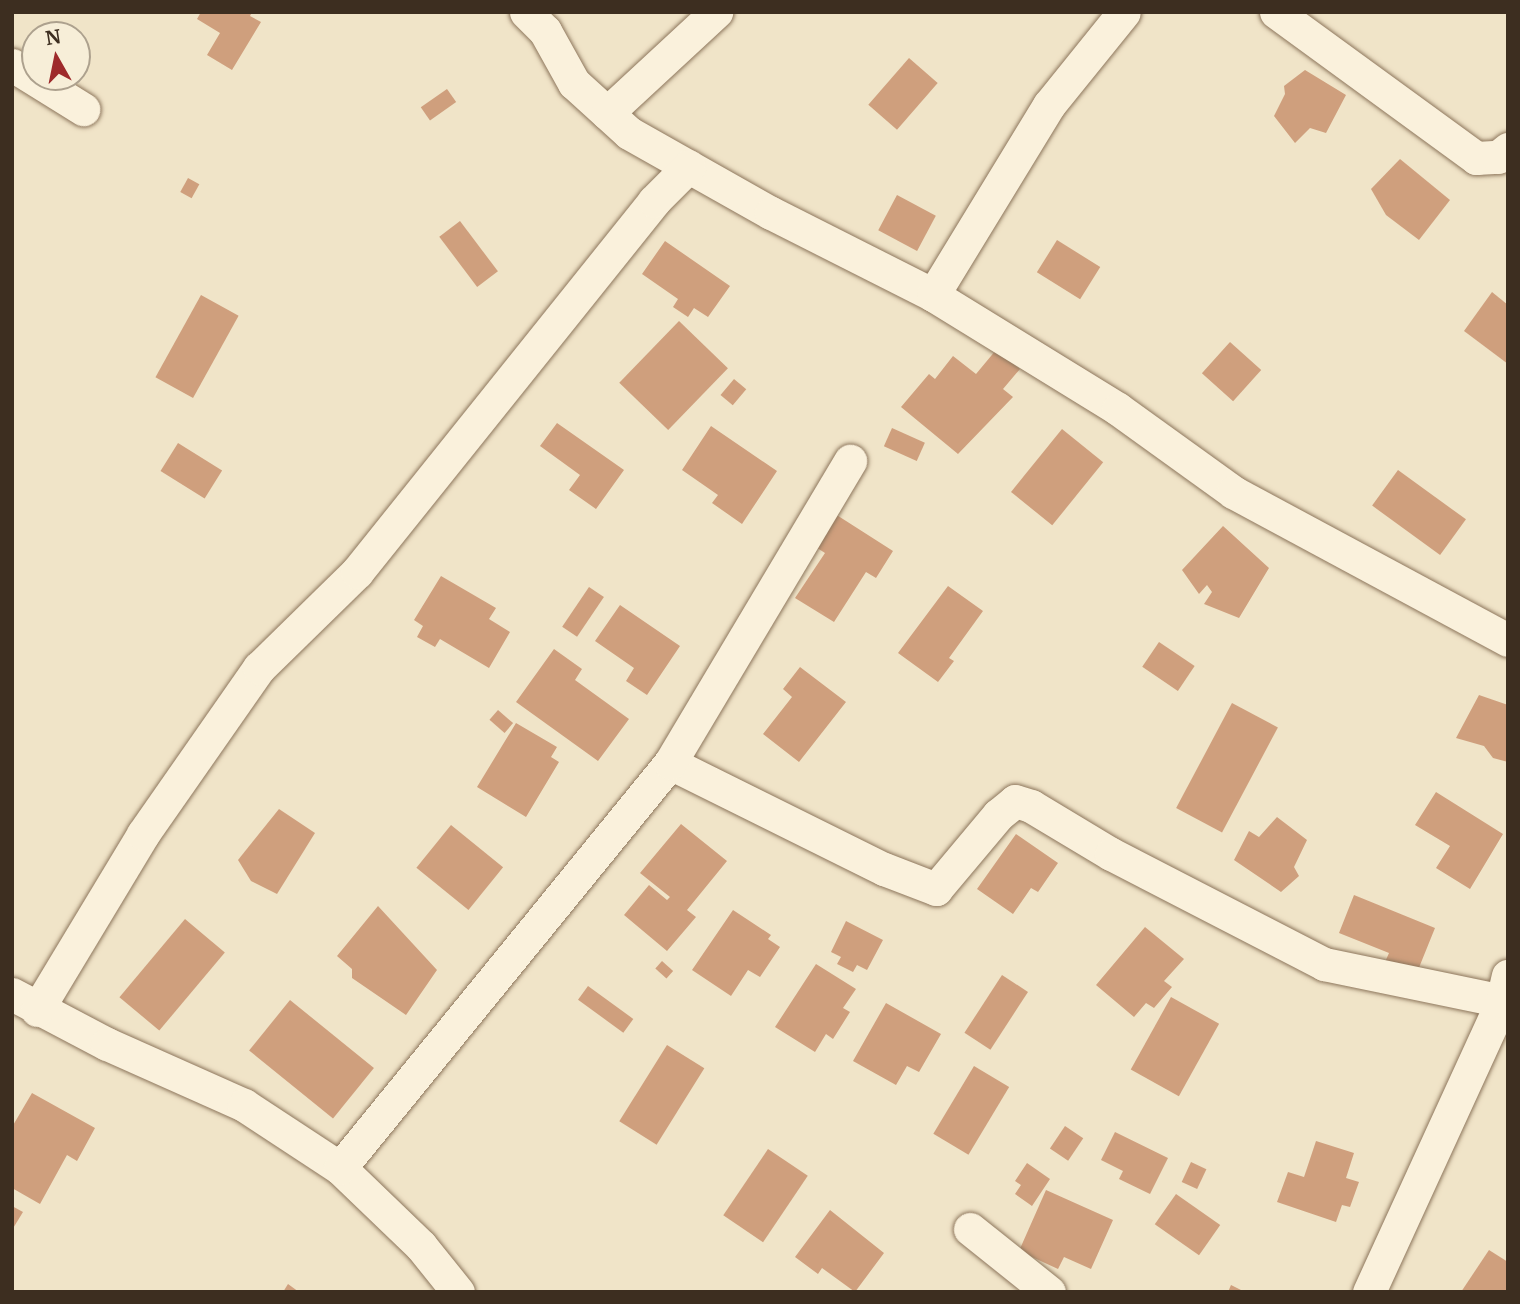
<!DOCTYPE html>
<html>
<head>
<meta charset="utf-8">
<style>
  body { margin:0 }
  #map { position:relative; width:1520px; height:1304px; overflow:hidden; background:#f0e4c8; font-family:Merriweather,serif }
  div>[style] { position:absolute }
  .building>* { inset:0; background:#cf9f7d; transform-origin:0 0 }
  .roads { filter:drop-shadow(0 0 2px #8d765c) drop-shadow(0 0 2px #8d765c) }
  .minor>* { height:33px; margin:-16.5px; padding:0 16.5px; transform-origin:16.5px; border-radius:16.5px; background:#faf1dc }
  span { translate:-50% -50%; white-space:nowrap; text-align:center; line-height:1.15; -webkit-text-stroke:5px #f7eed8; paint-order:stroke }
  .frame { position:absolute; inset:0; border:14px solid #3d2e20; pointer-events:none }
  .north { position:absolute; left:21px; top:21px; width:70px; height:70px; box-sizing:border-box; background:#f7eed8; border:2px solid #ada18e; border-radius:50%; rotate:351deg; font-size:19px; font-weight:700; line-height:28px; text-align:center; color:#3d2e20 }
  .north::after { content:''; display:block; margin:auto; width:24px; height:32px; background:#9e2a2b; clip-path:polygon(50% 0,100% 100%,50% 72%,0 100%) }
</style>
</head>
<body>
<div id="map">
  <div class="building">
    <i style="clip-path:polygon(201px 12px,252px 12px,250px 16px,261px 22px,232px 70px,207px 55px,220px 33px,197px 19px)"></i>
    <i style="left:909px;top:58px;width:38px;height:62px;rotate:41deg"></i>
    <i style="clip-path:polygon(1305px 70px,1346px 95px,1326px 133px,1310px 128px,1295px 143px,1274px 116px,1285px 94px,1284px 86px)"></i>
    <i style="left:447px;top:89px;width:16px;height:32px;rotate:55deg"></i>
    <i style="clip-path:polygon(1400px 159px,1450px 200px,1419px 240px,1386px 215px,1371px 189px)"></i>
    <i style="left:188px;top:178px;width:13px;height:16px;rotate:29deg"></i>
    <i style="left:897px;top:195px;width:44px;height:40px;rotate:28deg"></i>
    <i style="left:460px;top:221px;width:63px;height:26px;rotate:53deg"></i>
    <i style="left:1057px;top:240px;width:51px;height:38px;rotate:32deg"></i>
    <i style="clip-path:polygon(665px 241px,730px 286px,708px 317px,694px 308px,688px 317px,673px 307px,678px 299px,642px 274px)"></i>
    <i style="clip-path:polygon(1492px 292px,1508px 305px,1508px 364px,1464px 331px)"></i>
    <i style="left:201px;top:295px;width:43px;height:94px;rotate:29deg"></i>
    <i style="left:679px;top:321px;width:68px;height:86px;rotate:44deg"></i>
    <i style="left:1230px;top:342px;width:42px;height:42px;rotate:42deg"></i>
    <i style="clip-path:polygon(996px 350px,1020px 369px,1003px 389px,1013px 397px,958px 454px,901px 407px,929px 374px,935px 379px,953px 356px,976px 374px)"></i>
    <i style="left:734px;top:379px;width:16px;height:21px;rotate:40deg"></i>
    <i style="clip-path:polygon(557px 423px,624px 470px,596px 509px,569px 490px,580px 475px,540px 446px)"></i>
    <i style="clip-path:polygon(711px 426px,777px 471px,742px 524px,712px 503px,718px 495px,682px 470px)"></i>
    <i style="left:892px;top:428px;width:36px;height:20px;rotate:24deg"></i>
    <i style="left:1062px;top:429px;width:53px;height:81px;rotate:39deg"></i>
    <i style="left:178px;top:443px;width:52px;height:33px;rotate:32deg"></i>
    <i style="left:1398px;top:470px;width:84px;height:44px;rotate:36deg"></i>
    <i style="clip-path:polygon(832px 512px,893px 551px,876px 578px,866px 572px,834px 622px,795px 598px,825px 553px,811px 544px)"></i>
    <i style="clip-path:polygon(1223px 526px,1269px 568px,1239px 618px,1204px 604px,1212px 592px,1207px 585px,1199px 594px,1182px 570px)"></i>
    <i style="clip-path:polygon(441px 576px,496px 608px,489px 619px,510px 632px,489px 668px,440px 639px,435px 647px,417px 637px,423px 626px,414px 620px)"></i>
    <i style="clip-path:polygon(948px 586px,983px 611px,949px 658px,954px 661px,938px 682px,898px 653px)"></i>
    <i style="left:589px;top:587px;width:18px;height:48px;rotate:34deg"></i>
    <i style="clip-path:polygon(620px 605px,680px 646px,647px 695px,626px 681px,634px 668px,595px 641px)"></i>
    <i style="left:1159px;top:642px;width:43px;height:30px;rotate:34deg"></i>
    <i style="clip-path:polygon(554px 649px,582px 669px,575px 680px,629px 719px,598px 761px,516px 702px)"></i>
    <i style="clip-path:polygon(800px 667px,846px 702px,799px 762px,763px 734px,792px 697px,783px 689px)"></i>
    <i style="clip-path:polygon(1479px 695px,1508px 705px,1508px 762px,1493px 758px,1484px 746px,1456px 738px)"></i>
    <i style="left:1232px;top:703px;width:52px;height:119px;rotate:28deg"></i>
    <i style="left:498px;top:710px;width:20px;height:13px;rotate:41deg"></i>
    <i style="clip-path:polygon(516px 723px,557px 747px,551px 757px,559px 762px,526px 817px,477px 787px)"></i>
    <i style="clip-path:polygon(1436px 792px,1503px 834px,1470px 889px,1436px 868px,1450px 846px,1415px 825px)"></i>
    <i style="clip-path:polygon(279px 809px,315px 833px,277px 894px,251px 881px,238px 860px)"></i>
    <i style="clip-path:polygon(1277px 817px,1307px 840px,1294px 867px,1299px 876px,1281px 892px,1234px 860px,1249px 831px,1259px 837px)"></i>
    <i style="clip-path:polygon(681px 824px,727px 861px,687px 910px,696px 917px,667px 951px,624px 915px,649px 885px,667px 900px,670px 897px,640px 873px)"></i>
    <i style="left:451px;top:825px;width:67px;height:55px;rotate:39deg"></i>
    <i style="clip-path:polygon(1016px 834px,1058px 863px,1038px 892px,1031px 888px,1013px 914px,977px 889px)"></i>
    <i style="clip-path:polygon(1354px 895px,1435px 928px,1416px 975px,1385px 962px,1389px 953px,1339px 933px)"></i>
    <i style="clip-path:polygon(378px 906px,437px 970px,406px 1015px,352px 978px,352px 969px,337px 956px)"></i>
    <i style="clip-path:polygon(733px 910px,771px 935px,768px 939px,780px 947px,760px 977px,748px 970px,731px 996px,692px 970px)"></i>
    <i style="left:185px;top:919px;width:52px;height:102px;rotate:40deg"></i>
    <i style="clip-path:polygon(846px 921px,883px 940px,867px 970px,857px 965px,853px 972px,837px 964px,841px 957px,831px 952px)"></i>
    <i style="clip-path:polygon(1145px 927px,1184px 959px,1164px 981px,1172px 987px,1154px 1008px,1146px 1003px,1134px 1017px,1096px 985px)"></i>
    <i style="left:662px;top:961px;width:15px;height:10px;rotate:42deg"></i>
    <i style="clip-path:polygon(816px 964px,856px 989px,843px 1008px,850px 1012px,833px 1039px,826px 1034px,815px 1052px,775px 1027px)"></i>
    <i style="left:1002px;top:975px;width:31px;height:69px;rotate:33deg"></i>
    <i style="left:588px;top:986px;width:56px;height:17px;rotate:36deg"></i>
    <i style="left:1171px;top:997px;width:55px;height:83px;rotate:29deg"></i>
    <i style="left:290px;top:1000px;width:108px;height:65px;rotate:39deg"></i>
    <i style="clip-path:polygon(886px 1003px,941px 1034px,919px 1072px,907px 1066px,896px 1085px,853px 1061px)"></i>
    <i style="left:667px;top:1045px;width:44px;height:90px;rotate:32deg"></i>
    <i style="left:974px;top:1066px;width:41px;height:79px;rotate:31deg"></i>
    <i style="clip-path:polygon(32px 1093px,95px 1128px,77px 1161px,67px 1155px,40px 1204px,12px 1188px,12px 1127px)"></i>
    <i style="left:1065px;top:1126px;width:22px;height:27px;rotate:34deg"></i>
    <i style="clip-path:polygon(1115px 1132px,1168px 1158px,1150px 1194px,1119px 1179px,1123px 1171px,1101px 1160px)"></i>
    <i style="clip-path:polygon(1316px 1141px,1354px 1153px,1346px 1178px,1359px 1182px,1350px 1207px,1342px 1205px,1336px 1222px,1277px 1202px,1288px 1172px,1304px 1177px)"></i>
    <i style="left:768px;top:1149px;width:48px;height:80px;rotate:34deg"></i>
    <i style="left:1191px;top:1162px;width:17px;height:22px;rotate:25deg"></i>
    <i style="clip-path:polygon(1027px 1163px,1050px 1179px,1032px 1206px,1015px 1194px,1021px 1185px,1015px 1181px)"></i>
    <i style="clip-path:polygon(1046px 1190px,1113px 1220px,1091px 1269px,1064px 1257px,1058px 1269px,1019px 1251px)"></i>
    <i style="left:1176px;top:1194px;width:54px;height:37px;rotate:35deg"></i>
    <i style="clip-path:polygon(12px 1206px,23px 1212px,12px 1230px)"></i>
    <i style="clip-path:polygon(830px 1210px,884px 1253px,855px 1292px,822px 1268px,818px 1274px,795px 1257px)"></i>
    <i style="clip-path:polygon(1489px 1250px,1508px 1262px,1508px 1292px,1461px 1292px)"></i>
    <i style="clip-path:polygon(288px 1284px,299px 1292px,283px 1292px)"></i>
    <i style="clip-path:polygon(1231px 1285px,1245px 1292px,1228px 1292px)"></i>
  </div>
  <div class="roads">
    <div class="minor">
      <i style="left:526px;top:12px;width:27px;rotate:45deg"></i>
      <i style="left:545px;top:31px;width:60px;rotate:60.9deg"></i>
      <i style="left:574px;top:83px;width:74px;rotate:42.3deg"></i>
      <i style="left:629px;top:133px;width:163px;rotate:29.4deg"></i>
      <i style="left:771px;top:213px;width:182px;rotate:26.8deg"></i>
      <i style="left:933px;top:295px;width:217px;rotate:31.6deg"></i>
      <i style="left:1118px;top:409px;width:142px;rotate:35.8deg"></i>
      <i style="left:1233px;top:492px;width:312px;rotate:28.3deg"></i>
      <i style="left:1276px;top:12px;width:248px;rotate:36.1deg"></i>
      <i style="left:1476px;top:158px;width:22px;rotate:-3deg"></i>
      <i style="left:1498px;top:157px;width:13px;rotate:-39deg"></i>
      <i style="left:12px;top:65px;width:84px;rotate:31.8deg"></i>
      <i style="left:607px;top:113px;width:149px;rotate:-42.8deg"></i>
      <i style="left:933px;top:295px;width:223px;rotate:-58.6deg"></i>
      <i style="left:1049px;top:105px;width:119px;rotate:-51.1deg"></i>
      <i style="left:670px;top:763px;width:239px;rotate:26.4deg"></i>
      <i style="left:884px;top:869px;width:56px;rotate:21deg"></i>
      <i style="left:936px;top:889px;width:97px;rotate:-50deg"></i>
      <i style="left:998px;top:815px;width:22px;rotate:-39deg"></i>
      <i style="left:1015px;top:801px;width:17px;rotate:17deg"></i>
      <i style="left:1031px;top:806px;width:93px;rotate:31deg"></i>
      <i style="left:1111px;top:854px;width:240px;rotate:27.3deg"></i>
      <i style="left:1324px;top:964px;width:182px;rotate:11.7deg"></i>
      <i style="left:12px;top:994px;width:107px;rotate:27.8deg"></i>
      <i style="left:107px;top:1044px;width:150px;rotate:24deg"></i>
      <i style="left:244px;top:1105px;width:115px;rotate:33.3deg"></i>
      <i style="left:340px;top:1168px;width:112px;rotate:43.9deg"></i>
      <i style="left:421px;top:1246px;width:59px;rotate:51.2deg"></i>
      <i style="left:37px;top:1010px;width:205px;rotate:-58.9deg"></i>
      <i style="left:143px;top:834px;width:203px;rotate:-55.1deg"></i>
      <i style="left:259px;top:668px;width:137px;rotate:-44.4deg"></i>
      <i style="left:357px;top:572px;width:475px;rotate:-51.3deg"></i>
      <i style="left:654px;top:201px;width:49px;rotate:-45deg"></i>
      <i style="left:340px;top:1168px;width:522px;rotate:-50.83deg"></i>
      <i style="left:670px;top:763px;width:352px;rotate:-59.2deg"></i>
      <i style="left:970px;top:1229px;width:101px;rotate:38.6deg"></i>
      <i style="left:1369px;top:1292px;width:320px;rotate:-65.4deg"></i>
      <i style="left:1502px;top:1001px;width:26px;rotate:-77deg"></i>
    </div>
  </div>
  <div class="frame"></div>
  <div class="north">N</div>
</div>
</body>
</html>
